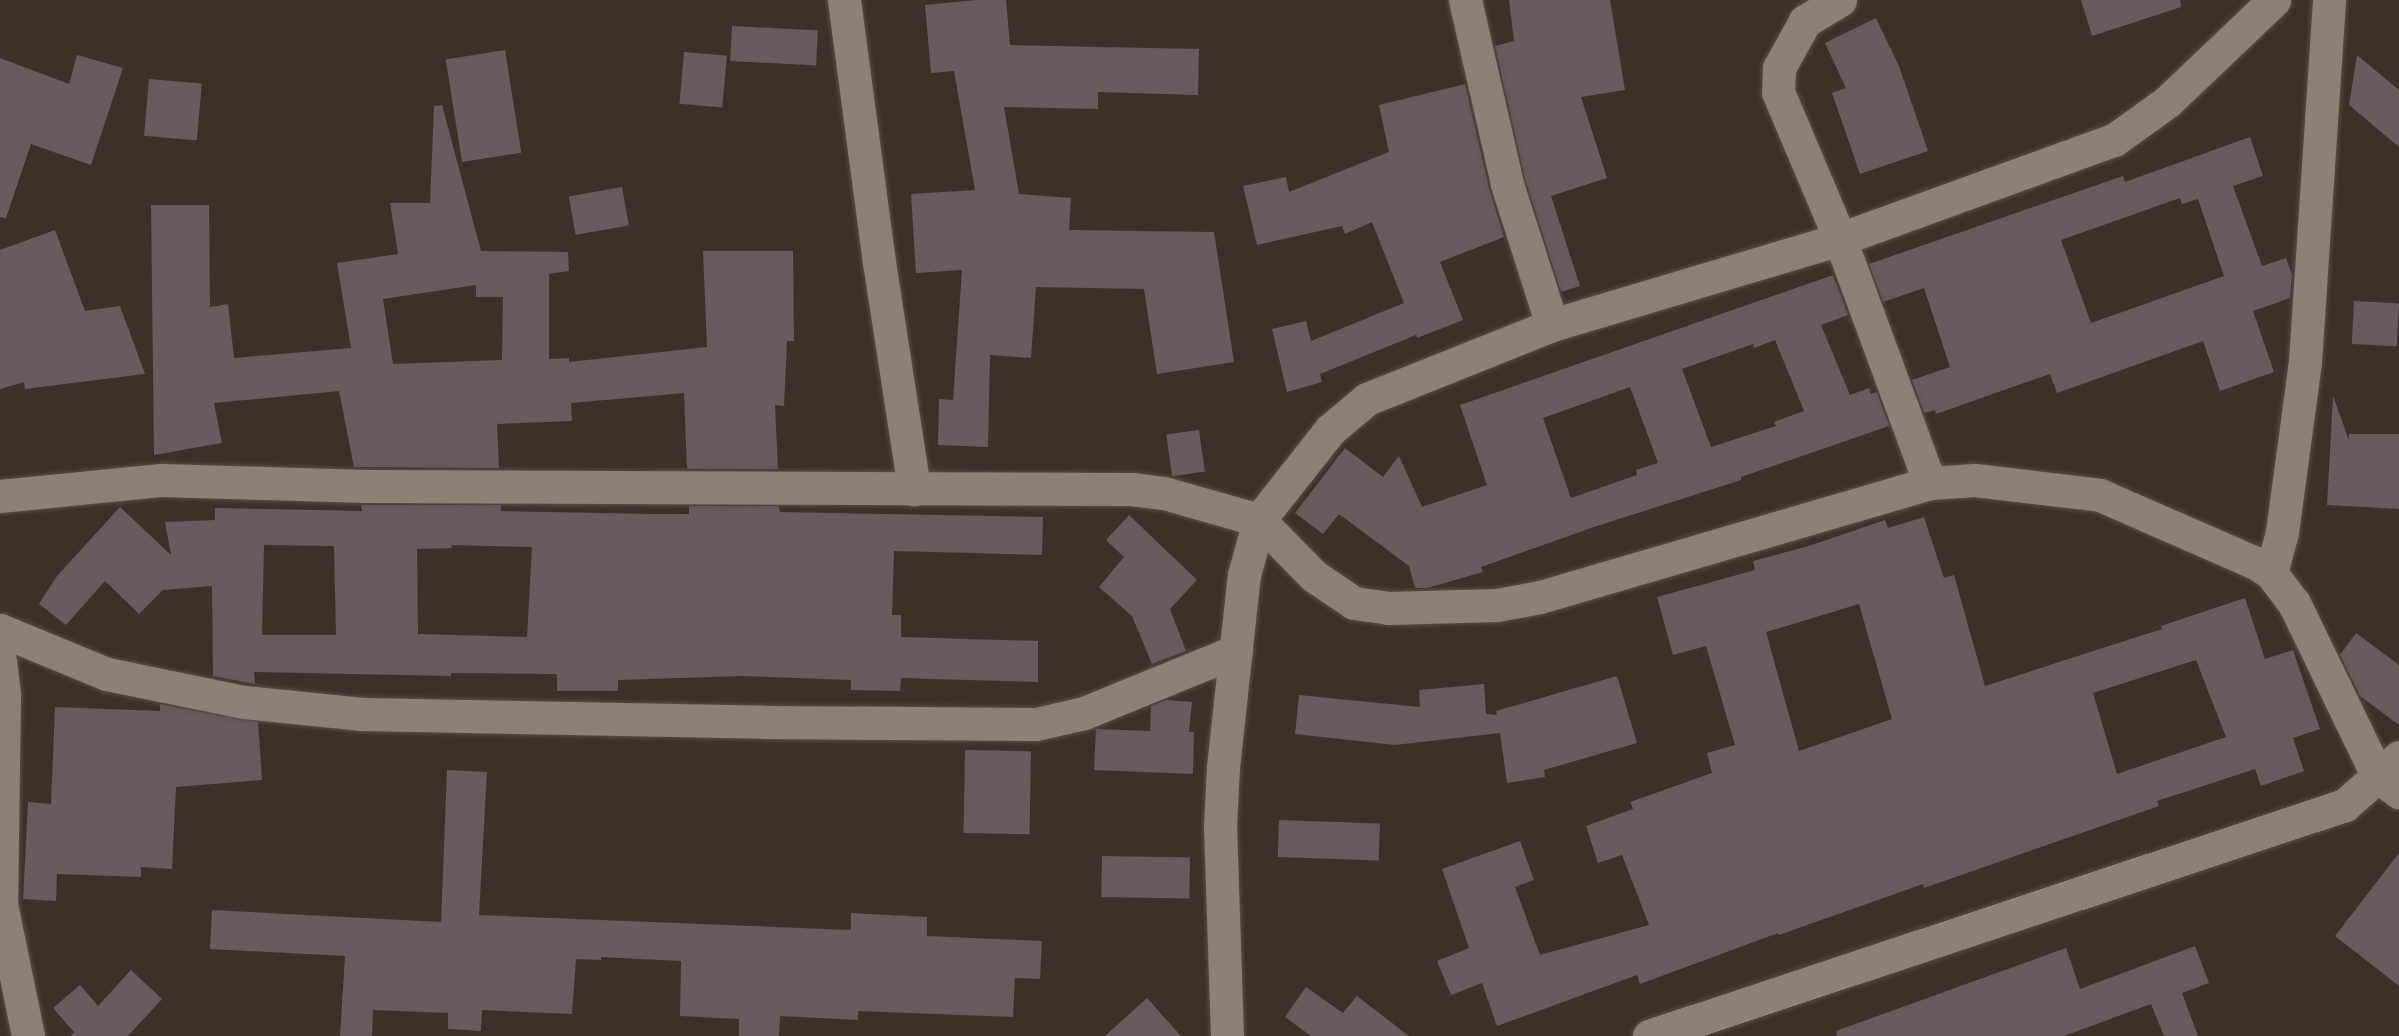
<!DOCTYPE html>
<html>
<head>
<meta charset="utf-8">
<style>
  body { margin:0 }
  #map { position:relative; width:2399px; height:1036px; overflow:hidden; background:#3c3129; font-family:"DejaVu Sans",sans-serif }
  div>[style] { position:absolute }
  .building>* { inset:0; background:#685a5f; transform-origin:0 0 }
  .roads { filter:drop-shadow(0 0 2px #594f49) drop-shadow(0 0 2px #594f49) }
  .minor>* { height:33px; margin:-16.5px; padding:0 16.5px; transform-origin:16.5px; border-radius:16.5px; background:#8d8077 }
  span { translate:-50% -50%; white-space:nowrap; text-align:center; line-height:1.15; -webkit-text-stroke:6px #3c3129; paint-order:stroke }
</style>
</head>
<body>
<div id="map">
  <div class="building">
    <i style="clip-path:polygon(976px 0,1006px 0,1010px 45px,1199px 49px,1198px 95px,1098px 92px,1098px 109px,1004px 107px,1019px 194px,1071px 198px,1069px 230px,1214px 232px,1234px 362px,1157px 374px,1144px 289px,1036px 287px,1031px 358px,990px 355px,988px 447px,938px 445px,939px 399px,953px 400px,962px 270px,916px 273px,911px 194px,975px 190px,954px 71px,931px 73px,925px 5px)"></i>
    <i style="clip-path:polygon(1509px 0,1610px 0,1625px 90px,1581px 97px,1607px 178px,1551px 196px,1580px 286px,1561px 292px,1525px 179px,1495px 46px,1514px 41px)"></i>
    <i style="clip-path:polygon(2081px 0,2180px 0,2181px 7px,2092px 36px)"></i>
    <i style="clip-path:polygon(1876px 18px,1899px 66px,1928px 151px,1860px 174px,1832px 93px,1846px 88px,1825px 43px)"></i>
    <i style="left:732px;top:26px;width:86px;height:35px;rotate:3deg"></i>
    <i style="left:505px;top:50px;width:104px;height:60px;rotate:81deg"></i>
    <i style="left:684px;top:52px;width:43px;height:52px;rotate:5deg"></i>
    <i style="clip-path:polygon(77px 55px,123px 68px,91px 165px,31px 144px,6px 218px,0 217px,0 58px,69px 84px)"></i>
    <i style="clip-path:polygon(2357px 55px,2399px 90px,2399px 147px,2349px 105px)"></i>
    <i style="left:149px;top:79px;width:53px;height:57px;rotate:5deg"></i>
    <i style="clip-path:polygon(1465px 84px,1489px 188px,1504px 237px,1440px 262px,1463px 320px,1417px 338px,1416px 335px,1320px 374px,1322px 382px,1287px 392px,1272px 329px,1306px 321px,1311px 341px,1404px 303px,1372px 222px,1345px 234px,1342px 226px,1257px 245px,1243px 186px,1286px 177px,1289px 192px,1389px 152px,1379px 105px)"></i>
    <i style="clip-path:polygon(evenodd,442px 105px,481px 251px,568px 252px,569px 271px,549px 274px,549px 359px,569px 358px,569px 362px,707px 347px,703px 251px,793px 251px,794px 341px,787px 341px,784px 406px,775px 405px,778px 469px,687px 469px,684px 393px,571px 403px,572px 421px,497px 424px,499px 468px,354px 467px,339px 391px,214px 403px,222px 443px,154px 455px,151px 205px,209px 205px,210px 307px,228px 304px,234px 358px,351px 348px,337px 263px,398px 254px,390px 203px,430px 203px,434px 106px,442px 105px,476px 285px,476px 297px,503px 297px,502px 360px,393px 364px,383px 299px,476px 285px)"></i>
    <i style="clip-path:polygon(evenodd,2250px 137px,2263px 176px,2233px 186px,2262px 266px,2286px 258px,2292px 275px,2290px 298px,2253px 311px,2274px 372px,2220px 391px,2203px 341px,2057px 393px,2050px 374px,1936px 414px,1935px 410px,1924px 413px,1912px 380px,1950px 367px,1924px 288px,1883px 302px,1869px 264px,2123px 176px,2125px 182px,2250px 137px,2180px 198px,2182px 204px,2198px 199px,2224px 276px,2091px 323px,2061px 240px,2180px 198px)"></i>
    <i style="left:622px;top:187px;width:39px;height:54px;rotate:80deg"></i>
    <i style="clip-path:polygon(55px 230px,85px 311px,120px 306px,145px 374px,25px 389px,24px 382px,0 389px,0 250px)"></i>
    <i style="clip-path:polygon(evenodd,1833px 275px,1848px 315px,1821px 325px,1850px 395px,1869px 388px,1871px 394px,1877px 392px,1889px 426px,1741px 477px,1741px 480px,1594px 527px,1481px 567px,1483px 572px,1427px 588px,1415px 588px,1409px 566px,1339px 514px,1323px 534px,1295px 513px,1345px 448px,1383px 477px,1399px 456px,1422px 507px,1487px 485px,1460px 405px,1833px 275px,1775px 340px,1804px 411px,1774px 422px,1776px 426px,1711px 447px,1682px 369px,1753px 344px,1754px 348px,1775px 340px,1833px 275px,1630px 387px,1658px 463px,1636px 470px,1637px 475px,1571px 498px,1543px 418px,1630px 387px)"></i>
    <i style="left:2354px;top:301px;width:45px;height:43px;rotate:3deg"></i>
    <i style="clip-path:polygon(2333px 396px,2349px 440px,2349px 434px,2399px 434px,2399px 509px,2327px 505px)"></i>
    <i style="left:1199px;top:430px;width:42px;height:33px;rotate:82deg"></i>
    <i style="clip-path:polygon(evenodd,361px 505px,501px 505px,501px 511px,652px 514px,689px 514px,689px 506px,779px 506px,780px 512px,1043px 517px,1042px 555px,894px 551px,892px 615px,901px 615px,901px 637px,1038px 641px,1038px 682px,901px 678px,900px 691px,851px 690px,851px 680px,743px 676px,618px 680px,618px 691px,557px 691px,557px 674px,451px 673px,451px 676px,254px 672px,255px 684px,213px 676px,212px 586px,163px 590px,139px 614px,105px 581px,66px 625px,39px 604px,57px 576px,120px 507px,171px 555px,165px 522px,215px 520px,215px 508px,362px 511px,361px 505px,264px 545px,334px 546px,336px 635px,262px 635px,264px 545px,361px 505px,451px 545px,532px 547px,527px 637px,418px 634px,417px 549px,452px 548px,451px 545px)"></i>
    <i style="clip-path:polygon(1129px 515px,1197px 580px,1170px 609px,1186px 651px,1152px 664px,1132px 616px,1099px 587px,1124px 557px,1106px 540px)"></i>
    <i style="clip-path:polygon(evenodd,1924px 517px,1944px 578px,1954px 575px,1985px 686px,2162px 629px,2161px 626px,2245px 598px,2265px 659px,2293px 650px,2320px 729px,2293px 738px,2304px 771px,2261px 786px,2255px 769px,2157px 801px,2159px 806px,1924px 888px,1923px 884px,1779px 935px,1778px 933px,1640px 984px,1637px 975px,1497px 1026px,1482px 983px,1451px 995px,1437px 961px,1469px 948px,1442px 869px,1520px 841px,1534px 880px,1515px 887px,1540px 955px,1649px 925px,1622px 855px,1598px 863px,1586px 826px,1633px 809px,1630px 802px,1712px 773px,1707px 753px,1735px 745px,1706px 646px,1673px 655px,1657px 597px,1755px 570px,1753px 561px,1812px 545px,1885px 520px,1888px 528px,1924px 517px,1859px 604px,1892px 719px,1799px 751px,1766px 632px,1859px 604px,1924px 517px,2196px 660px,2226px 737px,2117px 774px,2093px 693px,2196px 660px)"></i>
    <i style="clip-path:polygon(2356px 633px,2399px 665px,2399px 725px,2360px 696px,2340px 655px)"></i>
    <i style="clip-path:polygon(1617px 676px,1637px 743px,1544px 770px,1545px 777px,1507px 783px,1500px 733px,1395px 745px,1295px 734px,1299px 695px,1420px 707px,1419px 690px,1484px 684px,1486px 714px,1497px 715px,1496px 711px)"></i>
    <i style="clip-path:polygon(1166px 700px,1192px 702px,1189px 732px,1194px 732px,1193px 774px,1094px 770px,1096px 729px,1150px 731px,1151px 706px)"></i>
    <i style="clip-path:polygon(160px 704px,258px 722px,262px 780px,176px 787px,172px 869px,141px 867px,141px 877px,57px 874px,56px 901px,23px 899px,28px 802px,51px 804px,55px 707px,160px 711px)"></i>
    <i style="left:965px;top:750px;width:66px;height:83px;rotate:1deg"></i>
    <i style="clip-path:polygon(447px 770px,487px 772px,479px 915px,851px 930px,851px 913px,927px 917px,927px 936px,1042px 941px,1040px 979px,1015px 978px,1013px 1017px,858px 1011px,858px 1020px,780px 1016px,779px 1036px,739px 1036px,739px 1019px,680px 1016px,681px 961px,601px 957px,601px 960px,576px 959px,572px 1014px,482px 1010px,481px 1031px,448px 1029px,448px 1013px,373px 1010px,372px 1036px,340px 1036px,345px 956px,210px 949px,212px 910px,441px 922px)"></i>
    <i style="left:1279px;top:820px;width:101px;height:37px;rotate:2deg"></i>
    <i style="clip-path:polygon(2399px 853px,2399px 986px,2335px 936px)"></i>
    <i style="left:1102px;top:856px;width:88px;height:41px;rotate:1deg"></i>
    <i style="clip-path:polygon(2195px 946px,2209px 983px,2182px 993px,2198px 1036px,2164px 1036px,2151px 1004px,2064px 1036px,1837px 1036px,1836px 1031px,2066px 948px,2080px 989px)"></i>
    <i style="clip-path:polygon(131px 970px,162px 999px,128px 1036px,71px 1036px,74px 1032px,53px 1008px,80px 985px,98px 1006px)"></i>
    <i style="clip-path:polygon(1306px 987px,1343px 1013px,1357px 996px,1409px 1036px,1311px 1036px,1285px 1017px)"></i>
    <i style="clip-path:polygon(1147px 998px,1181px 1036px,1105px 1036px)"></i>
  </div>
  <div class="roads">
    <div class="minor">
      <i style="left:844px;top:0;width:264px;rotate:82.4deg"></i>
      <i style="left:879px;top:262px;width:230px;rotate:81.2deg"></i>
      <i style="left:1465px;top:0;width:189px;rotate:77.1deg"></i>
      <i style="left:1507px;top:184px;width:148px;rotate:72.3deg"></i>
      <i style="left:1840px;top:0;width:41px;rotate:149deg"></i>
      <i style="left:1805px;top:21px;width:54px;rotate:119deg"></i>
      <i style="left:1779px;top:68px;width:24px;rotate:92deg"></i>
      <i style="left:1778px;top:92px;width:160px;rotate:67.1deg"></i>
      <i style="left:1840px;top:239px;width:260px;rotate:69.8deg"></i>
      <i style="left:0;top:496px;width:162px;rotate:-5.7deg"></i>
      <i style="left:161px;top:480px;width:206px;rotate:1.7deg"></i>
      <i style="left:367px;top:486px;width:764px;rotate:0.22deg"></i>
      <i style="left:1131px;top:489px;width:33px;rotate:7deg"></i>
      <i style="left:1164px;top:493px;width:99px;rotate:15.9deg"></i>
      <i style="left:1259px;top:520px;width:78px;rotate:45.5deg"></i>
      <i style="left:1314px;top:576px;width:48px;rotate:34deg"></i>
      <i style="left:1354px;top:603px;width:34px;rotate:8deg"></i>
      <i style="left:1388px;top:608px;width:109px;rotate:-1.6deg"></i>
      <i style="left:1497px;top:605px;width:44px;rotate:-10.5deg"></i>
      <i style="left:1540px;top:597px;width:406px;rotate:-16.3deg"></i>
      <i style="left:1930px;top:483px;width:45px;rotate:-3.8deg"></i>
      <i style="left:1975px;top:480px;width:126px;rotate:6.8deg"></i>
      <i style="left:2100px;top:495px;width:170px;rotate:23.6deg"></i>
      <i style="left:2256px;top:563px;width:18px;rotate:34deg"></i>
      <i style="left:2271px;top:573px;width:38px;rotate:53deg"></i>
      <i style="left:2294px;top:603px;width:191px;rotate:64.2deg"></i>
      <i style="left:2377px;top:775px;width:28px;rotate:38deg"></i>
      <i style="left:2271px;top:573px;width:42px;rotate:-75deg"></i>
      <i style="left:2282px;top:532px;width:172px;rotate:-82.3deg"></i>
      <i style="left:2305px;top:362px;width:363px;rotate:-86.2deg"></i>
      <i style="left:0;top:630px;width:116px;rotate:22.4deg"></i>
      <i style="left:107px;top:674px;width:140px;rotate:11.6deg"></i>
      <i style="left:244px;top:702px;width:119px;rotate:5.8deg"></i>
      <i style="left:362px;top:714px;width:403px;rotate:1.1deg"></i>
      <i style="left:765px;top:722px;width:271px;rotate:0.4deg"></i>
      <i style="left:1036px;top:724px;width:49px;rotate:-12.9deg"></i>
      <i style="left:1084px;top:713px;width:164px;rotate:-22.2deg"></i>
      <i style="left:0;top:661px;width:34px;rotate:83deg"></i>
      <i style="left:4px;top:695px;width:209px;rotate:90.8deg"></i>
      <i style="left:1px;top:904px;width:135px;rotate:78.4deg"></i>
      <i style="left:1227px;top:1036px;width:210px;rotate:-91.9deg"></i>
      <i style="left:1220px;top:826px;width:59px;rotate:-87.1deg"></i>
      <i style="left:1223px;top:767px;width:193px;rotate:-83.8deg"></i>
      <i style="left:1244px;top:575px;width:57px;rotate:-74.7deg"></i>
      <i style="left:1259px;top:520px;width:115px;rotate:-51.7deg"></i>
      <i style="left:1330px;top:430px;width:48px;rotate:-40deg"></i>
      <i style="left:1367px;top:399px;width:199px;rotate:-21.8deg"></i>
      <i style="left:1552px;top:325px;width:301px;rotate:-16.6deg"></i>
      <i style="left:1840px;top:239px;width:291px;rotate:-19.9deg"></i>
      <i style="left:2114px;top:140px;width:65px;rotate:-35.6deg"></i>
      <i style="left:2167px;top:102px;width:148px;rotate:-43.6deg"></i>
      <i style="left:1649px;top:1036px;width:733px;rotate:-18.36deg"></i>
      <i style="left:2345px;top:805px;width:72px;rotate:-41.6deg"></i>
    </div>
  </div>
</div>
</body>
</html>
